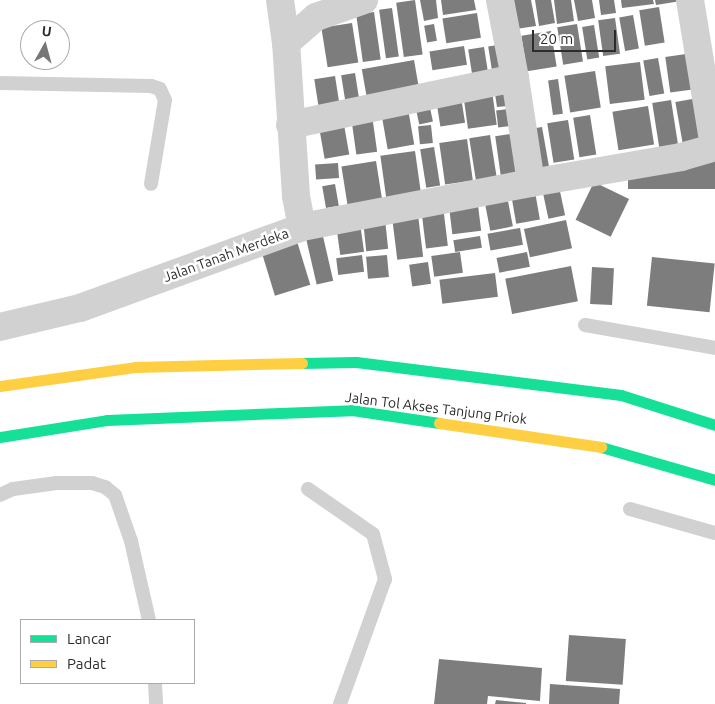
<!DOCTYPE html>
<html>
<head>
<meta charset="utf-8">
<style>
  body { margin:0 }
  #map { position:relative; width:715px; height:704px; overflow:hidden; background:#fff; font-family:Ubuntu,sans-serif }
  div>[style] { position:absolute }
  .building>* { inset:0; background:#7d7d7d; transform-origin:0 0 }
  .lane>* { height:14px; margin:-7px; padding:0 7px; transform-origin:7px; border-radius:7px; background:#d1d1d1 }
  .street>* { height:28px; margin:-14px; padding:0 14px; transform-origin:14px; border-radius:14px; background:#d1d1d1 }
  .fast>* { height:11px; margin:-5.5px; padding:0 5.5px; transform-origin:5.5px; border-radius:5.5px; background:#16e098 }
  .slow>* { height:11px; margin:-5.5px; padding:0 5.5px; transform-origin:5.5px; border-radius:5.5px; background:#ffcf43 }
  span { translate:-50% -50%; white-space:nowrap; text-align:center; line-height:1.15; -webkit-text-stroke:5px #fff; paint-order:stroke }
  .street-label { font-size:14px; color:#2c2c2c }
  .legend { position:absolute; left:20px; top:619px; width:175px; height:65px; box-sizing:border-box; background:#fff; border:1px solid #ababab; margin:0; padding:6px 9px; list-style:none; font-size:15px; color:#2c2c2c }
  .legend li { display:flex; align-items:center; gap:10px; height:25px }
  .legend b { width:25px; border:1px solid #ababab }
  .north { position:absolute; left:20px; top:20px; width:50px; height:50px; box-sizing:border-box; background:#fff; border:1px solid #ababab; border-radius:50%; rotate:7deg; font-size:14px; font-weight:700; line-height:20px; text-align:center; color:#2c2c2c }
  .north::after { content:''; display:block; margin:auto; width:18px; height:22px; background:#767676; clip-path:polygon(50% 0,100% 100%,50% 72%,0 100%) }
  .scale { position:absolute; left:532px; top:30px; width:84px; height:22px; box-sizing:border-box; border:2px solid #2c2c2c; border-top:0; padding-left:6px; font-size:15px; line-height:18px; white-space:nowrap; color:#2c2c2c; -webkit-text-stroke:4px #fff; paint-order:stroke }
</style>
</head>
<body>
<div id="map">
  <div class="building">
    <i style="left:415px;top:0;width:55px;height:19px;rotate:82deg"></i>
    <i style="clip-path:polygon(420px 0,436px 0,438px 18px,424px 21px)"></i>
    <i style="clip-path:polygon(441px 0,474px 0,476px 10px,443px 15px)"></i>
    <i style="clip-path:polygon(512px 0,531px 0,536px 26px,516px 29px)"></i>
    <i style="clip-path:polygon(535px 0,551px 0,555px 23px,539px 26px)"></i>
    <i style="clip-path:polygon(554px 0,571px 0,574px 21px,557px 24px)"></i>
    <i style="clip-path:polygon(574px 0,592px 0,595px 18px,578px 21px)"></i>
    <i style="clip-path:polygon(599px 0,614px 0,616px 13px,601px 15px)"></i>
    <i style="clip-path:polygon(621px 0,653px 0,654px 4px,622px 8px)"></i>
    <i style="clip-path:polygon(655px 0,681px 0,681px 1px,656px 5px)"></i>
    <i style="left:659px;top:7px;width:36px;height:20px;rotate:81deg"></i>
    <i style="left:392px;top:8px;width:49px;height:13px;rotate:82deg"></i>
    <i style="left:374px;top:12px;width:48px;height:18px;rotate:82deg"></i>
    <i style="left:477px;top:13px;width:25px;height:35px;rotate:81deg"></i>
    <i style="left:633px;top:15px;width:34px;height:14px;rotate:80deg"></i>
    <i style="left:615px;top:18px;width:36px;height:17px;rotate:82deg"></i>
    <i style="left:352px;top:23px;width:40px;height:31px;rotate:81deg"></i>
    <i style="left:434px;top:24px;width:17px;height:10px;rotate:80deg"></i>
    <i style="left:577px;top:24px;width:38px;height:20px;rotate:81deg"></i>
    <i style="left:594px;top:25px;width:33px;height:12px;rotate:81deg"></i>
    <i style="left:551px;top:31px;width:36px;height:30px;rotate:81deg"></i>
    <i style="left:504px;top:44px;width:30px;height:16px;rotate:81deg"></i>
    <i style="left:464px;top:46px;width:19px;height:35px;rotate:81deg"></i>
    <i style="left:484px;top:47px;width:32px;height:16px;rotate:81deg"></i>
    <i style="left:693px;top:53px;width:36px;height:28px;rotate:82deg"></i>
    <i style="left:658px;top:58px;width:36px;height:15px;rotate:80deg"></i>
    <i style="left:414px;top:60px;width:36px;height:53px;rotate:80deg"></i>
    <i style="left:640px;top:62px;width:38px;height:35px;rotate:83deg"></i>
    <i style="left:595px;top:71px;width:37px;height:31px;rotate:81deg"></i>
    <i style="left:355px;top:73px;width:32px;height:14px;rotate:81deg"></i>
    <i style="left:335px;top:76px;width:32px;height:21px;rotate:81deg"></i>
    <i style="left:558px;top:79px;width:35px;height:10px;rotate:82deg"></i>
    <i style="clip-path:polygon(494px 87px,517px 105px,497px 107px)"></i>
    <i style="left:492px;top:91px;width:34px;height:29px;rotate:82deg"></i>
    <i style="left:461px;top:97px;width:26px;height:25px;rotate:81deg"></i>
    <i style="left:698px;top:98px;width:41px;height:23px;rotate:80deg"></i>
    <i style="left:671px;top:100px;width:47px;height:19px;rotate:81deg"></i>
    <i style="left:429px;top:103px;width:19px;height:14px;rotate:78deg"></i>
    <i style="left:648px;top:106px;width:39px;height:36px;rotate:81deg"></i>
    <i style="left:517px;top:108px;width:17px;height:21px;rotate:83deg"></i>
    <i style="left:408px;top:109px;width:36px;height:27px;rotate:80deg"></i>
    <i style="left:372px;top:115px;width:37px;height:21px;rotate:82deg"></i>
    <i style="left:590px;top:115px;width:40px;height:17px;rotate:81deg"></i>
    <i style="left:343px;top:119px;width:36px;height:25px;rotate:80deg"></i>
    <i style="left:568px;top:120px;width:40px;height:21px;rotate:81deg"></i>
    <i style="left:431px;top:125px;width:18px;height:13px;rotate:84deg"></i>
    <i style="left:542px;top:127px;width:42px;height:15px;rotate:80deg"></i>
    <i style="left:518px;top:133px;width:42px;height:23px;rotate:82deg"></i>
    <i style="left:490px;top:135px;width:43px;height:21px;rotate:81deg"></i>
    <i style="left:467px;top:139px;width:42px;height:28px;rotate:82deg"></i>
    <i style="left:434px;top:147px;width:39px;height:14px;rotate:81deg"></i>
    <i style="left:415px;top:151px;width:42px;height:35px;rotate:82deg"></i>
    <i style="left:715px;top:155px;width:34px;height:87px;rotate:90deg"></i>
    <i style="left:376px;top:161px;width:39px;height:35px;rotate:81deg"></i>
    <i style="left:338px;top:163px;width:15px;height:23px;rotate:86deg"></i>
    <i style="left:558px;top:182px;width:34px;height:17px;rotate:78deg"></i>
    <i style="left:594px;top:182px;width:39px;height:42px;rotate:26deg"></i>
    <i style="left:335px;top:184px;width:22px;height:13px;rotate:80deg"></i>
    <i style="left:534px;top:186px;width:34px;height:24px;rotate:80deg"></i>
    <i style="left:506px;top:191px;width:36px;height:23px;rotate:79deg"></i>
    <i style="left:477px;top:197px;width:34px;height:29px;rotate:83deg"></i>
    <i style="left:443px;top:206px;width:40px;height:22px;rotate:83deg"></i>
    <i style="left:418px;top:215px;width:42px;height:26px;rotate:83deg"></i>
    <i style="left:385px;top:219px;width:30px;height:22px;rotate:84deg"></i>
    <i style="left:566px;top:220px;width:29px;height:43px;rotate:78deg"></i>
    <i style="left:360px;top:223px;width:29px;height:24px;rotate:82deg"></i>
    <i style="left:520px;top:228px;width:17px;height:33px;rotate:80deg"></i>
    <i style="left:322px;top:232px;width:50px;height:17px;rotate:77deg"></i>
    <i style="left:480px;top:236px;width:12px;height:27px;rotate:81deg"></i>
    <i style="left:296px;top:238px;width:49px;height:37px;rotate:73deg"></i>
    <i style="left:460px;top:252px;width:21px;height:29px;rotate:82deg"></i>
    <i style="left:527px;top:252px;width:15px;height:31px;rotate:79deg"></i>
    <i style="left:362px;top:255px;width:17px;height:26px;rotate:83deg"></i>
    <i style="left:387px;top:255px;width:22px;height:21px;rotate:85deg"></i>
    <i style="left:652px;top:257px;width:63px;height:49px;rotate:6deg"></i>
    <i style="left:428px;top:262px;width:22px;height:19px;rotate:82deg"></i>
    <i style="left:571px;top:266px;width:36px;height:67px;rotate:79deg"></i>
    <i style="left:592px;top:267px;width:22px;height:37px;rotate:3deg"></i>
    <i style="left:495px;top:273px;width:24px;height:56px;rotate:83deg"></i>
    <i style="left:569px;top:635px;width:57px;height:46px;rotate:4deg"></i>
    <i style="clip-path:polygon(439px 659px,542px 668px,540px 701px,488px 696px,487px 704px,434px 704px)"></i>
    <i style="clip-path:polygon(550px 684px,620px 689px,619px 704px,549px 704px)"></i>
    <i style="clip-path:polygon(496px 700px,526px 703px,526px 704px,495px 704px)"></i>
  </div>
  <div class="lane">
    <i style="left:0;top:83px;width:151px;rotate:1.1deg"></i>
    <i style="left:151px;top:86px;width:9px;rotate:18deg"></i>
    <i style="left:160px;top:89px;width:12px;rotate:66deg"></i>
    <i style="left:165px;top:100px;width:85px;rotate:99.5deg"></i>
    <i style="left:585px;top:325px;width:132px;rotate:10deg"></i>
    <i style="left:308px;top:489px;width:79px;rotate:34.7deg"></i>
    <i style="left:373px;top:534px;width:47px;rotate:75.1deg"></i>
    <i style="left:385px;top:579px;width:133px;rotate:109.8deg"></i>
    <i style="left:0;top:495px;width:14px;rotate:-25deg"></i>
    <i style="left:13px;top:489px;width:44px;rotate:-7.8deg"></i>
    <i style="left:57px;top:483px;width:35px"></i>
    <i style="left:92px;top:483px;width:14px;rotate:17deg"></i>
    <i style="left:105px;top:487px;width:13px;rotate:39deg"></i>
    <i style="left:115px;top:495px;width:49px;rotate:70.8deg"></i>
    <i style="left:131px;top:541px;width:81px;rotate:77.2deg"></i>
    <i style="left:630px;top:509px;width:88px;rotate:15.8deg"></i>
    <i style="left:155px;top:683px;width:21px;rotate:87deg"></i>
  </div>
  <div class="street">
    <i style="left:280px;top:0;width:43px;rotate:82.1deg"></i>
    <i style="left:500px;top:0;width:79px;rotate:79.1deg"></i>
    <i style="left:515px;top:78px;width:106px;rotate:81.3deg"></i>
    <i style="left:690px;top:0;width:149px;rotate:80.7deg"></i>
    <i style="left:290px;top:125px;width:230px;rotate:-11.8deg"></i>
    <i style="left:302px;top:227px;width:233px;rotate:-10.9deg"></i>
    <i style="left:531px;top:183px;width:152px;rotate:-9.8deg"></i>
    <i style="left:681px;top:157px;width:35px;rotate:-16deg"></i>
    <i style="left:0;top:327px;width:82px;rotate:-13.4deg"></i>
    <i style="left:80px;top:308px;width:236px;rotate:-20deg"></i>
    <i style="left:302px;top:227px;width:32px;rotate:-101deg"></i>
    <i style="left:296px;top:196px;width:153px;rotate:-93.7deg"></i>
    <i style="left:286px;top:43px;width:40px;rotate:-41deg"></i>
    <i style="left:316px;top:17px;width:51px;rotate:-19.5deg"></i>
  </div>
  <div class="fast">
    <i style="left:302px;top:363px;width:54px;rotate:-1.1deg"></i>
    <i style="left:356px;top:362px;width:267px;rotate:7.1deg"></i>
    <i style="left:621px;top:395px;width:99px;rotate:17.7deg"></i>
    <i style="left:0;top:437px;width:108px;rotate:-9deg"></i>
    <i style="left:107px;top:420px;width:245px;rotate:-2.3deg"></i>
    <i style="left:352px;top:410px;width:88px;rotate:8.5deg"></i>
    <i style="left:601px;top:447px;width:119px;rotate:16.1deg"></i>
  </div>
  <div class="slow">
    <i style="left:0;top:386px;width:136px;rotate:-8deg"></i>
    <i style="left:135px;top:367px;width:167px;rotate:-1.4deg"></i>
    <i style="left:439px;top:423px;width:164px;rotate:8.4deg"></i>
  </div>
  <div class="street-label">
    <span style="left:226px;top:255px;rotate:-20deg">Jalan Tanah Merdeka</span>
    <span style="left:436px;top:408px;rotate:7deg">Jalan Tol Akses Tanjung Priok</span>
  </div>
  <ul class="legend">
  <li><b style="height:6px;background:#16e098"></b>Lancar</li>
  <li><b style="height:6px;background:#ffcf43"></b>Padat</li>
  </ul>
  <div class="north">U</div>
  <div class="scale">20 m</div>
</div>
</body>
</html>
